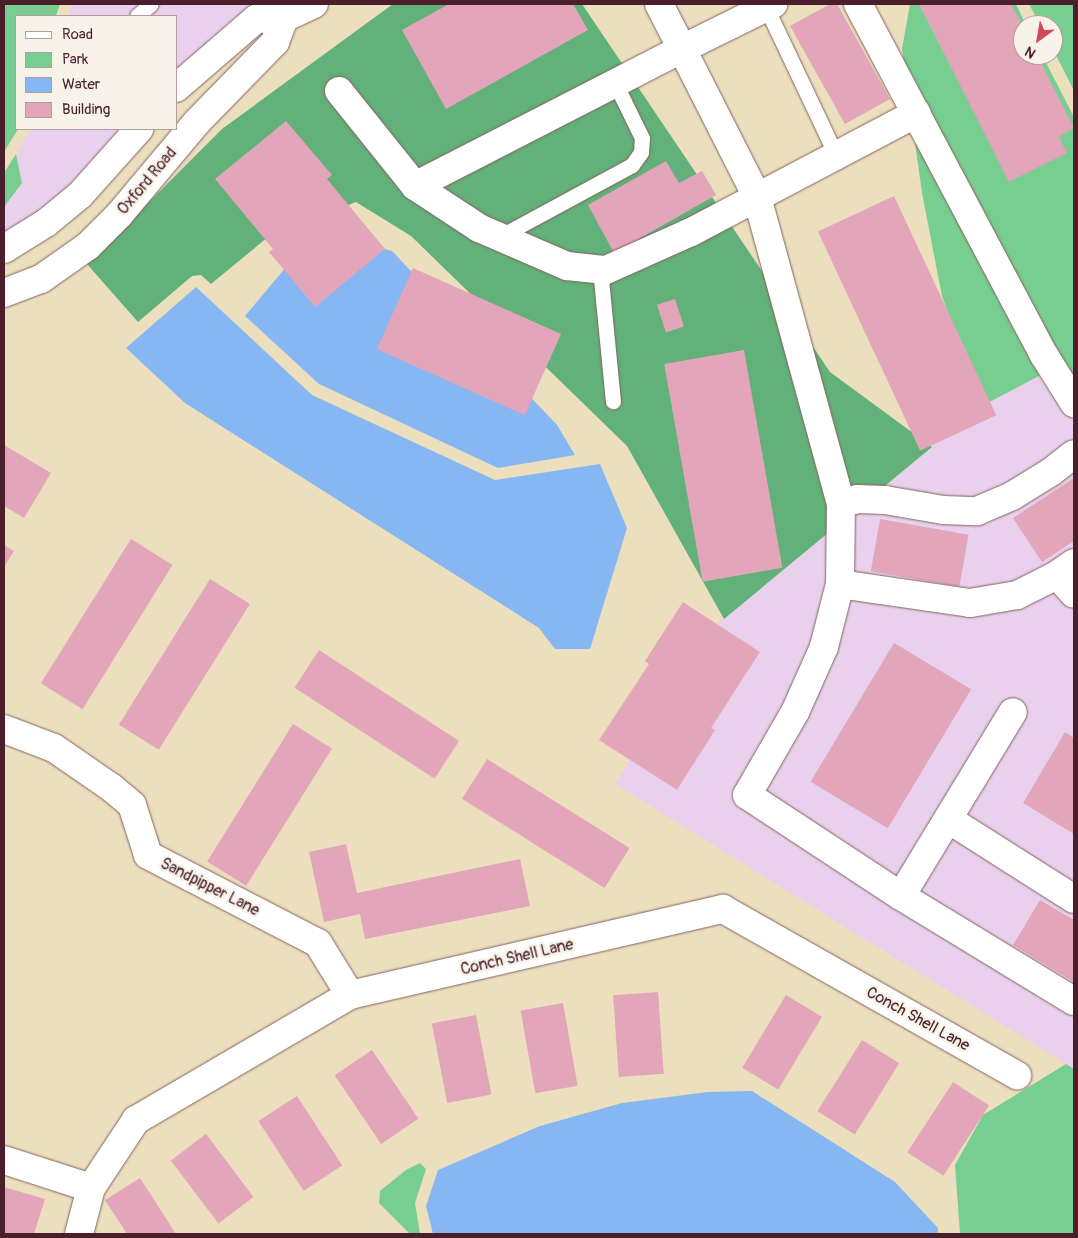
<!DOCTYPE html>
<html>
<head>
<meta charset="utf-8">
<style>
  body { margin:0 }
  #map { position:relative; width:1078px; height:1238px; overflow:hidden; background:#ecdfbe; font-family:Pangolin,sans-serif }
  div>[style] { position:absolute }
  .built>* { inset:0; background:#e9d1ed }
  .green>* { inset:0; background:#78cd90 }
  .forest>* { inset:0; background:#62b07a }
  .water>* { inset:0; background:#87b7f3 }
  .building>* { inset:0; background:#e2a5b9; transform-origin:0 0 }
  .roads { filter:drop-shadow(0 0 1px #83625e) drop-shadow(0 0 1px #83625e) }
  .lane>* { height:15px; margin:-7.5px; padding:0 7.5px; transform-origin:7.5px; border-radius:7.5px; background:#fff }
  .street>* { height:28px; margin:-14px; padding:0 14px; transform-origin:14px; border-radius:14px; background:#fff }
  .secondary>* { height:28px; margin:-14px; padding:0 14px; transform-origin:14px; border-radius:14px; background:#fff }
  span { translate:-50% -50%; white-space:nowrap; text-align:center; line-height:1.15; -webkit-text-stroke:5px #f7f3e8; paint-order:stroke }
  .street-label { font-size:16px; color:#4a1f2b }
  .frame { position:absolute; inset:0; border:5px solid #4a1f2b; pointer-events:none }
  .legend { position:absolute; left:15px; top:15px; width:162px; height:115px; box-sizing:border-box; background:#f7f3e8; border:1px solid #b29e9c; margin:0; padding:6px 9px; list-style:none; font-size:15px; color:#4a1f2b }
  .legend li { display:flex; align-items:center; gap:10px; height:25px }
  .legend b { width:25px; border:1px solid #b29e9c }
  .north { position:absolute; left:1013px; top:15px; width:50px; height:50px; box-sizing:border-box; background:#f7f3e8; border:1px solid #b29e9c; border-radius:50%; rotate:212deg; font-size:14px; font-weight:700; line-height:20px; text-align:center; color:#4a1f2b }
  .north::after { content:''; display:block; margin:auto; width:18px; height:22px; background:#d1495b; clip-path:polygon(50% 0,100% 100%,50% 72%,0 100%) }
</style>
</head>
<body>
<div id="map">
  <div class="built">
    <i style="clip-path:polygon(72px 4px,275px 4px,258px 4px,248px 8px,176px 70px,176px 16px,68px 16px)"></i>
    <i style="clip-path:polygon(31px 129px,121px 129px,71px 185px,40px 212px,4px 233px,4px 207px,22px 183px,16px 154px)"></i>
    <i style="clip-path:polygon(1054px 368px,1074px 380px,1074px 1069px,615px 784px,715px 626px,982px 406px)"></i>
  </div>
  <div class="green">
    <i style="clip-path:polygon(4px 4px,60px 4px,56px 16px,16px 16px,16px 129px,18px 129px,4px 152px)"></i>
    <i style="clip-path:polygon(910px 4px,1016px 4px,1026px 25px,1023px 25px,1023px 55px,1042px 55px,1074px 117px,1074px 380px,1054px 368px,982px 406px,942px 296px,922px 193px,902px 49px)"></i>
    <i style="clip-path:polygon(1029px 4px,1074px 4px,1074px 91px,1053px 49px,1053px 25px,1040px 25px)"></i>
    <i style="clip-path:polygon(16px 154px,22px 183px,4px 207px,4px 173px)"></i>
    <i style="clip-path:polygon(1066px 1064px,1074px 1069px,1074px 1234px,960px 1234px,955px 1165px,983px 1115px)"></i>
    <i style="clip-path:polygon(420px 1163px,426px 1169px,415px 1203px,420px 1234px,410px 1234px,379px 1203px,380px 1191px,406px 1170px)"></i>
  </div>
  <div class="forest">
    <i style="clip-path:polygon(393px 4px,582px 4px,830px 372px,932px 447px,724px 619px,627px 446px,411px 236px,356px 202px,268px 237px,211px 284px,201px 275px,192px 276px,138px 322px,87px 264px,222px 129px)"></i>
  </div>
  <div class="water">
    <i style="clip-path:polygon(313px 235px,354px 241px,392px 251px,557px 425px,575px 455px,498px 468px,319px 384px,245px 316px)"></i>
    <i style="clip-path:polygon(196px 287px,312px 395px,495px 480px,600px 464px,627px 528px,590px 649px,555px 649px,539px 628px,185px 403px,126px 348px)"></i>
    <i style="clip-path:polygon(752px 1091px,895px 1182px,938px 1228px,938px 1234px,433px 1234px,426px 1206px,438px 1170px,540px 1126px,622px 1103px,708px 1092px)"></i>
  </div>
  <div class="building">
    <i style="clip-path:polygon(449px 4px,573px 4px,588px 30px,446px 109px,402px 30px)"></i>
    <i style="clip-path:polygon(830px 4px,837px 4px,890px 99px,845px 124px,790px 26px)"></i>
    <i style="clip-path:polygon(919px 4px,1011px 4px,1023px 27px,1023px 55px,1037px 55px,1074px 128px,1059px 137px,1067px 153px,1009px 182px)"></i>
    <i style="clip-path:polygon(286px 121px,332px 175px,327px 179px,385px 249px,315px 307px,269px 252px,273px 249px,215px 179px)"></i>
    <i style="clip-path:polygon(666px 161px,679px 183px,702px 171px,716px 195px,614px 253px,588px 205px)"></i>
    <i style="left:894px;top:196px;width:242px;height:84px;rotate:65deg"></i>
    <i style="left:413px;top:268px;width:162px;height:89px;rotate:24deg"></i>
    <i style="left:675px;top:299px;width:29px;height:19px;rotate:72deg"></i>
    <i style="left:744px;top:350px;width:221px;height:81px;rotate:80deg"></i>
    <i style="clip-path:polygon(4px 445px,51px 473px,24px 518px,4px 506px)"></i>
    <i style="clip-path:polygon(1074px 478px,1074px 541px,1042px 562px,1013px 518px)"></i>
    <i style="left:880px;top:519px;width:90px;height:53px;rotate:10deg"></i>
    <i style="left:131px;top:539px;width:49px;height:170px;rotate:32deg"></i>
    <i style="clip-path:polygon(4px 545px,14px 551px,4px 567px)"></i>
    <i style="left:210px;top:579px;width:47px;height:172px;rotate:32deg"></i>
    <i style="clip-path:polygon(683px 602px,760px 652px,711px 728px,715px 730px,677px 790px,599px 740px,649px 664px,645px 661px)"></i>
    <i style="left:894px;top:643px;width:90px;height:162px;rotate:31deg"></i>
    <i style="left:319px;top:650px;width:167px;height:45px;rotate:33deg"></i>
    <i style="left:293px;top:724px;width:46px;height:162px;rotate:32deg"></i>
    <i style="clip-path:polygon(1065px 732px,1074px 738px,1074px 834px,1023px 803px)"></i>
    <i style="left:487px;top:759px;width:168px;height:47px;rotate:32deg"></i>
    <i style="clip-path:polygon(346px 844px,357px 893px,520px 859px,530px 906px,365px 939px,360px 914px,324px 922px,309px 852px)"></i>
    <i style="clip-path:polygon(1040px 900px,1074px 920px,1074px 982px,1013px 945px)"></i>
    <i style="left:658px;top:992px;width:82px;height:45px;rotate:86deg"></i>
    <i style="left:786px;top:995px;width:42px;height:85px;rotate:31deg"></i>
    <i style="left:563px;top:1003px;width:84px;height:43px;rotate:80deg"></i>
    <i style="left:476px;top:1015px;width:81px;height:45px;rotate:79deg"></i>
    <i style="left:862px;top:1040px;width:44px;height:84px;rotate:32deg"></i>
    <i style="left:372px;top:1050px;width:83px;height:45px;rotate:56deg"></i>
    <i style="left:953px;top:1082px;width:43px;height:84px;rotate:33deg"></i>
    <i style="left:297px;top:1096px;width:83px;height:46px;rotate:57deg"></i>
    <i style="left:206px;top:1134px;width:79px;height:44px;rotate:53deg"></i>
    <i style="clip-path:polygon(140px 1178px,176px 1234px,127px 1234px,105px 1200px)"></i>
    <i style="clip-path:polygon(4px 1187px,45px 1199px,34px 1234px,4px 1234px)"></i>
  </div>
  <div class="roads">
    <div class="lane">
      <i style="left:766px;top:7px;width:164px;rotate:64.7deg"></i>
      <i style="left:137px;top:16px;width:18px;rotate:-41deg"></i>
      <i style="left:499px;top:237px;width:151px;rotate:-28.4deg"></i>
      <i style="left:632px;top:165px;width:16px;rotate:-55deg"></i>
      <i style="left:641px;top:152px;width:14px;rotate:-86deg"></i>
      <i style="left:642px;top:138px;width:61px;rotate:-116.1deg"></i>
      <i style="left:600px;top:269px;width:133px;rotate:84.4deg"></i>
    </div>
    <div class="street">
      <i style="left:659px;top:4px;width:51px;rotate:62.9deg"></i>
      <i style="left:682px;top:49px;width:102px;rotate:-26.3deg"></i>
      <i style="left:858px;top:4px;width:397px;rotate:62.1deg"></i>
      <i style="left:1044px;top:355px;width:57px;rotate:58deg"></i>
      <i style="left:339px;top:91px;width:122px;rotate:51.3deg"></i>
      <i style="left:415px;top:186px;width:77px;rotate:33.3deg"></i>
      <i style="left:479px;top:228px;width:96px;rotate:23.4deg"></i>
      <i style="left:567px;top:266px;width:39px;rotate:6deg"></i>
      <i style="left:606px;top:270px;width:93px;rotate:-24.1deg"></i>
      <i style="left:691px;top:232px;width:255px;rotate:-27.8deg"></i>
      <i style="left:415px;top:186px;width:300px;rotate:-27.2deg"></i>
      <i style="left:682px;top:49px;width:166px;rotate:63.1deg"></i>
      <i style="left:757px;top:197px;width:318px;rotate:74.7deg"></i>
      <i style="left:1074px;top:563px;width:21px;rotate:145deg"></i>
      <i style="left:1057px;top:575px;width:25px;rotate:48deg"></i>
      <i style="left:1057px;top:575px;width:45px;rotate:153.4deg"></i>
      <i style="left:1017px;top:595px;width:48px;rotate:170.3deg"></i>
      <i style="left:970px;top:603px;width:131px;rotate:-171.7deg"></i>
      <i style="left:840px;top:584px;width:80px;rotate:-89.3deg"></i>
      <i style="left:841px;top:504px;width:17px;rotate:-17deg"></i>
      <i style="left:857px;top:499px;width:28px;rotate:2deg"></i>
      <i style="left:885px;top:500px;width:59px;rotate:9.8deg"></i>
      <i style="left:943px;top:510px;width:34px;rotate:2deg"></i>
      <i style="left:977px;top:511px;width:38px;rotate:-23deg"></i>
      <i style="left:1012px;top:496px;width:46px;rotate:-31.6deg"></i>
      <i style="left:1051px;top:472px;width:29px;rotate:-38deg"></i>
      <i style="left:840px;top:584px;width:65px;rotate:104.3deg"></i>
      <i style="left:824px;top:647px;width:71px;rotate:114deg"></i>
      <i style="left:795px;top:712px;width:96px;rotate:120deg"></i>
      <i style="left:747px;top:795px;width:184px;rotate:33.3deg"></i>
      <i style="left:901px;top:896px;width:215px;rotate:-58.7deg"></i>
      <i style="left:4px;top:729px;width:53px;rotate:20.8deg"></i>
      <i style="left:54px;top:748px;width:70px;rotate:34.6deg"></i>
      <i style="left:112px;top:788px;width:26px;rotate:40deg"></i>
      <i style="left:132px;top:805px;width:52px;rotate:72.3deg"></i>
      <i style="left:148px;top:855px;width:191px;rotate:27.4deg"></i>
      <i style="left:318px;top:943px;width:61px;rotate:58.4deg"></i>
      <i style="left:948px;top:819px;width:149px;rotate:32.4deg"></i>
      <i style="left:901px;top:896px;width:202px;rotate:31.3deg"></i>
      <i style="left:4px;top:1160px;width:91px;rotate:17.8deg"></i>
      <i style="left:79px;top:1234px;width:48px;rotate:-75.4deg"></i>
      <i style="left:91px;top:1188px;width:82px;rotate:-56.5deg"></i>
      <i style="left:136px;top:1120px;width:248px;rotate:-30.3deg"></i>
      <i style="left:350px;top:995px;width:383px;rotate:-13deg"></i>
      <i style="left:723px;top:909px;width:338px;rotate:29.5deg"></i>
    </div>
    <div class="secondary">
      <i style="left:176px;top:88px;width:106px;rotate:-40.8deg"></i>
      <i style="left:256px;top:19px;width:28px;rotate:-2deg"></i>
      <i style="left:284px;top:18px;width:33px;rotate:-25deg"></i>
      <i style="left:4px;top:249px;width:49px;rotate:-31.8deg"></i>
      <i style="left:46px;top:223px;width:44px;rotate:-39.5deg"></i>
      <i style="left:80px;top:195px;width:89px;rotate:-48.2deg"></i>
      <i style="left:4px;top:293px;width:40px;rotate:-21deg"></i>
      <i style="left:41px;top:279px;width:57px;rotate:-35.1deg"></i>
      <i style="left:88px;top:246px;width:44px;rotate:-45deg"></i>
      <i style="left:119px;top:215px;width:121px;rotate:-50deg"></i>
      <i style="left:197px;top:122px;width:112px;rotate:-45.7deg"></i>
      <i style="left:275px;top:42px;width:26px;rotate:-69deg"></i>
    </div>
  </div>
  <div class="street-label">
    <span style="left:147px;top:181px;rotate:-50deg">Oxford Road</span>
    <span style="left:210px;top:887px;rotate:27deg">Sandpipper Lane</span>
    <span style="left:517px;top:957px;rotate:-13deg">Conch Shell Lane</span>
    <span style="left:918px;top:1019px;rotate:29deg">Conch Shell Lane</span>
  </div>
  <div class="frame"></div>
  <ul class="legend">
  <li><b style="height:6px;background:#fff"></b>Road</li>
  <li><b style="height:14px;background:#78cd90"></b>Park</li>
  <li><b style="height:14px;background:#87b7f3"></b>Water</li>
  <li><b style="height:14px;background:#e2a5b9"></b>Building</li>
  </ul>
  <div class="north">N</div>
</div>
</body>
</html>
